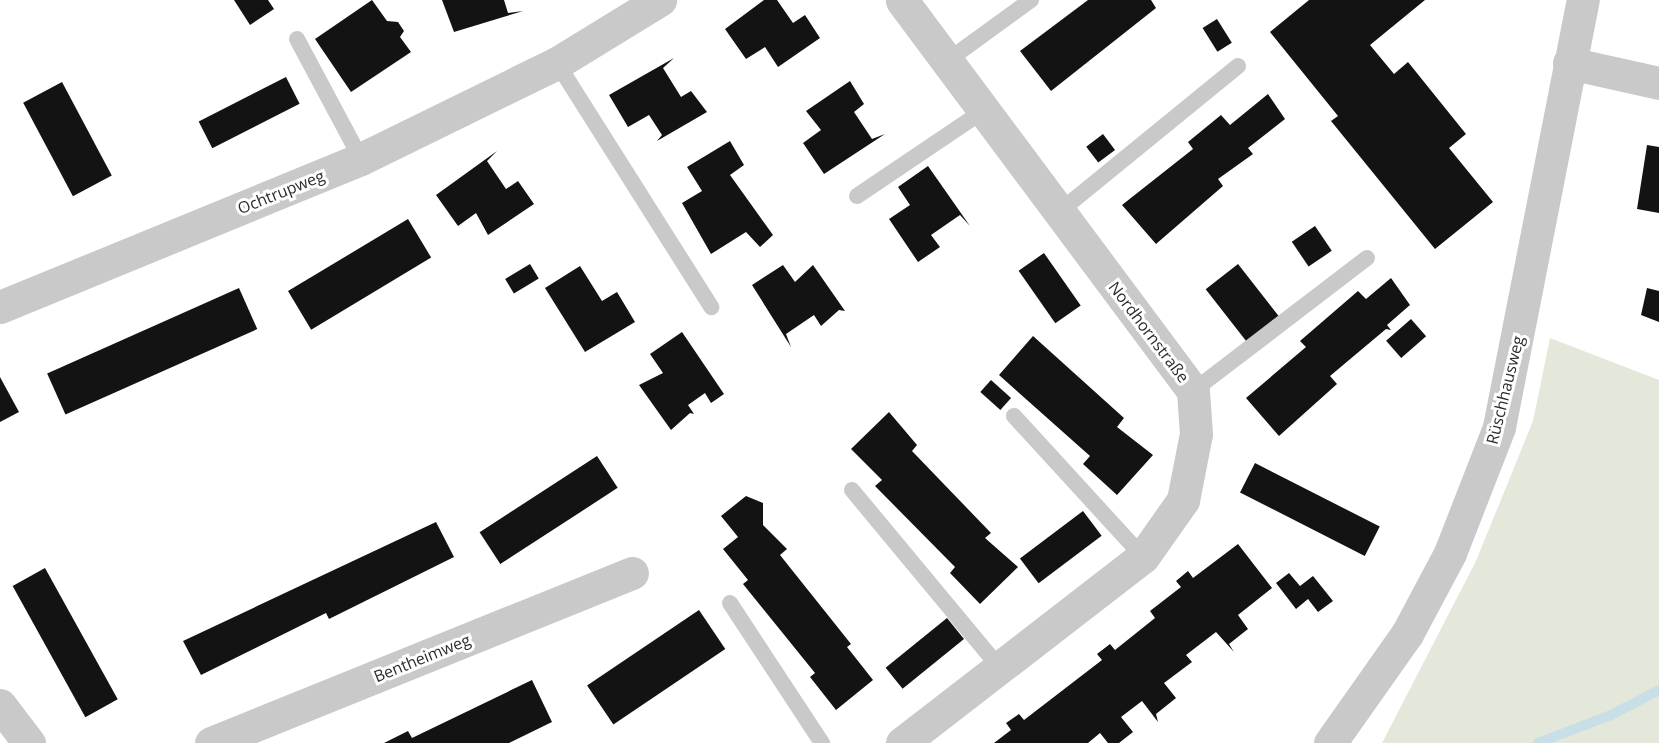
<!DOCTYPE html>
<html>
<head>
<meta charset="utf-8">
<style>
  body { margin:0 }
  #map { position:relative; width:1659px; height:743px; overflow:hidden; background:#fff; font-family:"Open Sans",sans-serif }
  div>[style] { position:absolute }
  .green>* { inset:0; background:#e4e8da }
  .stream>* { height:10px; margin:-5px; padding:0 5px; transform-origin:5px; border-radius:5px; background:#c8dfe7 }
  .building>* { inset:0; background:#131313; transform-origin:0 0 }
  .lane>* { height:16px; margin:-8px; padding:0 8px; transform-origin:8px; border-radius:8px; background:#c9c9c9 }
  .street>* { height:33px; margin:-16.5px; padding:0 16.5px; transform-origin:16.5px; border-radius:16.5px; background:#c9c9c9 }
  span { translate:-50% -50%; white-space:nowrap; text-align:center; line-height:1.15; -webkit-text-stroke:6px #fff; paint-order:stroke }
  .street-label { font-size:16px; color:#2c2c2c }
</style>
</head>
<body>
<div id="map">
  <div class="green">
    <i style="clip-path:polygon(1550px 338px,1659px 380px,1659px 743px,1382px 743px,1476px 561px,1533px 421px)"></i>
  </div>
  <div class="stream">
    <i style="left:1538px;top:743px;width:78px;rotate:-21deg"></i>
    <i style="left:1611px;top:715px;width:54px;rotate:-27.5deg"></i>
  </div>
  <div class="building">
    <i style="clip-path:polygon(234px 0,268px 0,274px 9px,250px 25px)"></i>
    <i style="clip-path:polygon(372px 0,387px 21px,398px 22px,404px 31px,400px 37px,411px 52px,351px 92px,315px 39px)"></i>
    <i style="clip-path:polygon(442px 0,504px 0,508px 13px,523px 11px,454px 32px)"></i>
    <i style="clip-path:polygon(764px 0,777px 0,793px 23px,805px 15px,820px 38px,778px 67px,765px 47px,746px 59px,725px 29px)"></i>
    <i style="clip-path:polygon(1088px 0,1151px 0,1156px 8px,1051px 91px,1020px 51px)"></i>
    <i style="clip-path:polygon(1309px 0,1425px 0,1370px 45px,1394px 74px,1408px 62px,1466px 134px,1449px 148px,1493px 202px,1435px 249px,1331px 121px,1338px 116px,1270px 32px)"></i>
    <i style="left:1217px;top:19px;width:28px;height:17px;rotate:58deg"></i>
    <i style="clip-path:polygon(674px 58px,663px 68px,681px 97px,691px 91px,707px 112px,657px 141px,662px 135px,649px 115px,628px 127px,609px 95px)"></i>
    <i style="left:286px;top:77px;width:30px;height:98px;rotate:63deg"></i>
    <i style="clip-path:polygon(850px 81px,864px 104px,854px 112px,872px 139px,885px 134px,824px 174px,803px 143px,821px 130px,806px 111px)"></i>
    <i style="left:62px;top:82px;width:106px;height:44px;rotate:62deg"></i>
    <i style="clip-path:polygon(1268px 94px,1285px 119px,1248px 148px,1253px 154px,1218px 179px,1223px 186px,1156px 244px,1122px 205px,1193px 149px,1188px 142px,1221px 115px,1230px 125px)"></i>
    <i style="left:1103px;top:134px;width:20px;height:21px;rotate:53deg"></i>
    <i style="clip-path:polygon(730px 141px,744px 165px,730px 175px,773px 235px,760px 247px,746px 232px,711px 254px,682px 203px,702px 191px,687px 167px)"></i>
    <i style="clip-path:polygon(1647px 145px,1659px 147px,1659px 213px,1637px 209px)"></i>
    <i style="clip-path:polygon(497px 151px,487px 161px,506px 189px,518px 181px,534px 204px,488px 235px,476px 213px,458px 226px,436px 195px)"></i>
    <i style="clip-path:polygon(928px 166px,970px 226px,960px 215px,931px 235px,940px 247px,918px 262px,889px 219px,910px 205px,898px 187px)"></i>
    <i style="left:408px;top:219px;width:45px;height:140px;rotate:59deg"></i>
    <i style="left:1315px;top:226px;width:30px;height:28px;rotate:56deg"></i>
    <i style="left:1044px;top:253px;width:64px;height:31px;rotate:55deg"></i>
    <i style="left:530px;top:264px;width:17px;height:29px;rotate:59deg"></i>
    <i style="left:1238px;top:264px;width:66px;height:41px;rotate:52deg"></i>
    <i style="clip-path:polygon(783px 265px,795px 282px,813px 265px,845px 311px,839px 310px,821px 326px,814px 315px,786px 334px,791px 347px,752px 285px)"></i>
    <i style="clip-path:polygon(580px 266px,602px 301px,617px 292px,635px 322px,585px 352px,545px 288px)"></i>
    <i style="clip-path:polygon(1391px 278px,1410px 305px,1387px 325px,1391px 330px,1386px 329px,1330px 376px,1337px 384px,1279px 436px,1246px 398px,1306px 347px,1300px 341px,1358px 291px,1366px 299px)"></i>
    <i style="left:239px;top:288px;width:45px;height:210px;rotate:66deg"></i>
    <i style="clip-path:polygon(1647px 288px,1659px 291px,1659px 322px,1641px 315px)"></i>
    <i style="left:1411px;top:319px;width:23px;height:33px;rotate:49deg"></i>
    <i style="clip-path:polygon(682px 332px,724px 394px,711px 403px,705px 393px,688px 405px,694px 414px,690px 413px,671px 430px,639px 385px,663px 373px,650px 354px)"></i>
    <i style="clip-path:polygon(1033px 336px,1124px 418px,1117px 427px,1153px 455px,1117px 495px,1083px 464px,1090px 456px,999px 375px)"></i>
    <i style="clip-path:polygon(0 377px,19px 412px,0 422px)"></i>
    <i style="left:991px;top:380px;width:27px;height:16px;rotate:42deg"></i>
    <i style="clip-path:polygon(889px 412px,917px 445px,912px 451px,991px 533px,985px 538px,1018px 567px,980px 604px,950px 573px,955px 567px,875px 486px,882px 480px,851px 449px)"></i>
    <i style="left:597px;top:456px;width:38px;height:140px;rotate:57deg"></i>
    <i style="left:1255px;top:463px;width:140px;height:33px;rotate:27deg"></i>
    <i style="clip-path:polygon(746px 496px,763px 503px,763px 525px,787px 549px,780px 555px,851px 644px,847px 647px,873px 680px,836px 710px,810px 677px,815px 673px,743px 584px,748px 580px,723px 549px,738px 537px,721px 516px)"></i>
    <i style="left:1083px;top:511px;width:31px;height:79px;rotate:53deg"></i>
    <i style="clip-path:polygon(436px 522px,454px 557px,329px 619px,326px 613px,201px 675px,183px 641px)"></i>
    <i style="clip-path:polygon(1238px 544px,1272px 588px,1238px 615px,1248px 629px,1229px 644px,1234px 652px,1216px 632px,1186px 655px,1192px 662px,1164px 683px,1176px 698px,1156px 714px,1158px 722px,1142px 701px,1121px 717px,1133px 732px,1119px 743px,1108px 743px,1100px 733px,1088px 743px,994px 743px,1011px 730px,1006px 723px,1019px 714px,1024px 720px,1102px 660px,1097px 654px,1110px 644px,1115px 650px,1155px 618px,1150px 611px,1181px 587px,1176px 581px,1188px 571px,1193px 578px)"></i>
    <i style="left:45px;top:568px;width:150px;height:37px;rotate:61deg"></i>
    <i style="clip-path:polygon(1289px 573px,1300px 586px,1313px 576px,1333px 601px,1318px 612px,1308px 599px,1296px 609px,1276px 583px)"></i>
    <i style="left:699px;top:610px;width:47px;height:135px;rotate:56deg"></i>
    <i style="left:947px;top:618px;width:27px;height:79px;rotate:51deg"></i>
    <i style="clip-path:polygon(532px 680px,552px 722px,509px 743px,384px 743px,408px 731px,412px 738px)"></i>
  </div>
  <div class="lane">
    <i style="left:297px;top:39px;width:136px;rotate:61.9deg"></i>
    <i style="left:947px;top:61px;width:104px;rotate:-36deg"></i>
    <i style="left:557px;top:63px;width:289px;rotate:57.7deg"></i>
    <i style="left:857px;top:196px;width:152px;rotate:-34deg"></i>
    <i style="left:1059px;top:212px;width:231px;rotate:-39.2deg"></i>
    <i style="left:1193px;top:391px;width:219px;rotate:-37.4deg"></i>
    <i style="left:1014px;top:416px;width:191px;rotate:47.5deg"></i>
    <i style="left:852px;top:490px;width:230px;rotate:50.3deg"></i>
    <i style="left:730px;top:603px;width:168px;rotate:56.7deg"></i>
  </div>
  <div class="street">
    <i style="left:1569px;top:63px;width:92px;rotate:12.5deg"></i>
    <i style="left:0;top:307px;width:390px;rotate:-22.3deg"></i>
    <i style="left:361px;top:159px;width:218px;rotate:-26.1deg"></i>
    <i style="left:557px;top:63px;width:121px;rotate:-31.5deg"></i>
    <i style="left:0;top:705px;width:48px;rotate:52.7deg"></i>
    <i style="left:211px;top:743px;width:454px;rotate:-22deg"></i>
    <i style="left:902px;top:743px;width:304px;rotate:-37.7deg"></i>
    <i style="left:1143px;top:557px;width:70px;rotate:-54.9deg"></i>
    <i style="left:1183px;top:500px;width:67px;rotate:-78.9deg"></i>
    <i style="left:1196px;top:434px;width:43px;rotate:-94deg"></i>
    <i style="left:1193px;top:391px;width:487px;rotate:-126.7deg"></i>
    <i style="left:1330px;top:743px;width:133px;rotate:-54.8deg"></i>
    <i style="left:1407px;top:634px;width:92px;rotate:-62deg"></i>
    <i style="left:1450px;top:553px;width:135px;rotate:-68.7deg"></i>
    <i style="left:1499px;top:427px;width:435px;rotate:-78.9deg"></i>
  </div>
  <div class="street-label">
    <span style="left:281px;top:192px;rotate:-22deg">Ochtrupweg</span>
    <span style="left:1149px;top:332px;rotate:53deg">Nordhornstraße</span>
    <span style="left:1505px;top:390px;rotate:-76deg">Rüschhausweg</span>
    <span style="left:422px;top:658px;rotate:-22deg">Bentheimweg</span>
  </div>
</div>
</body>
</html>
